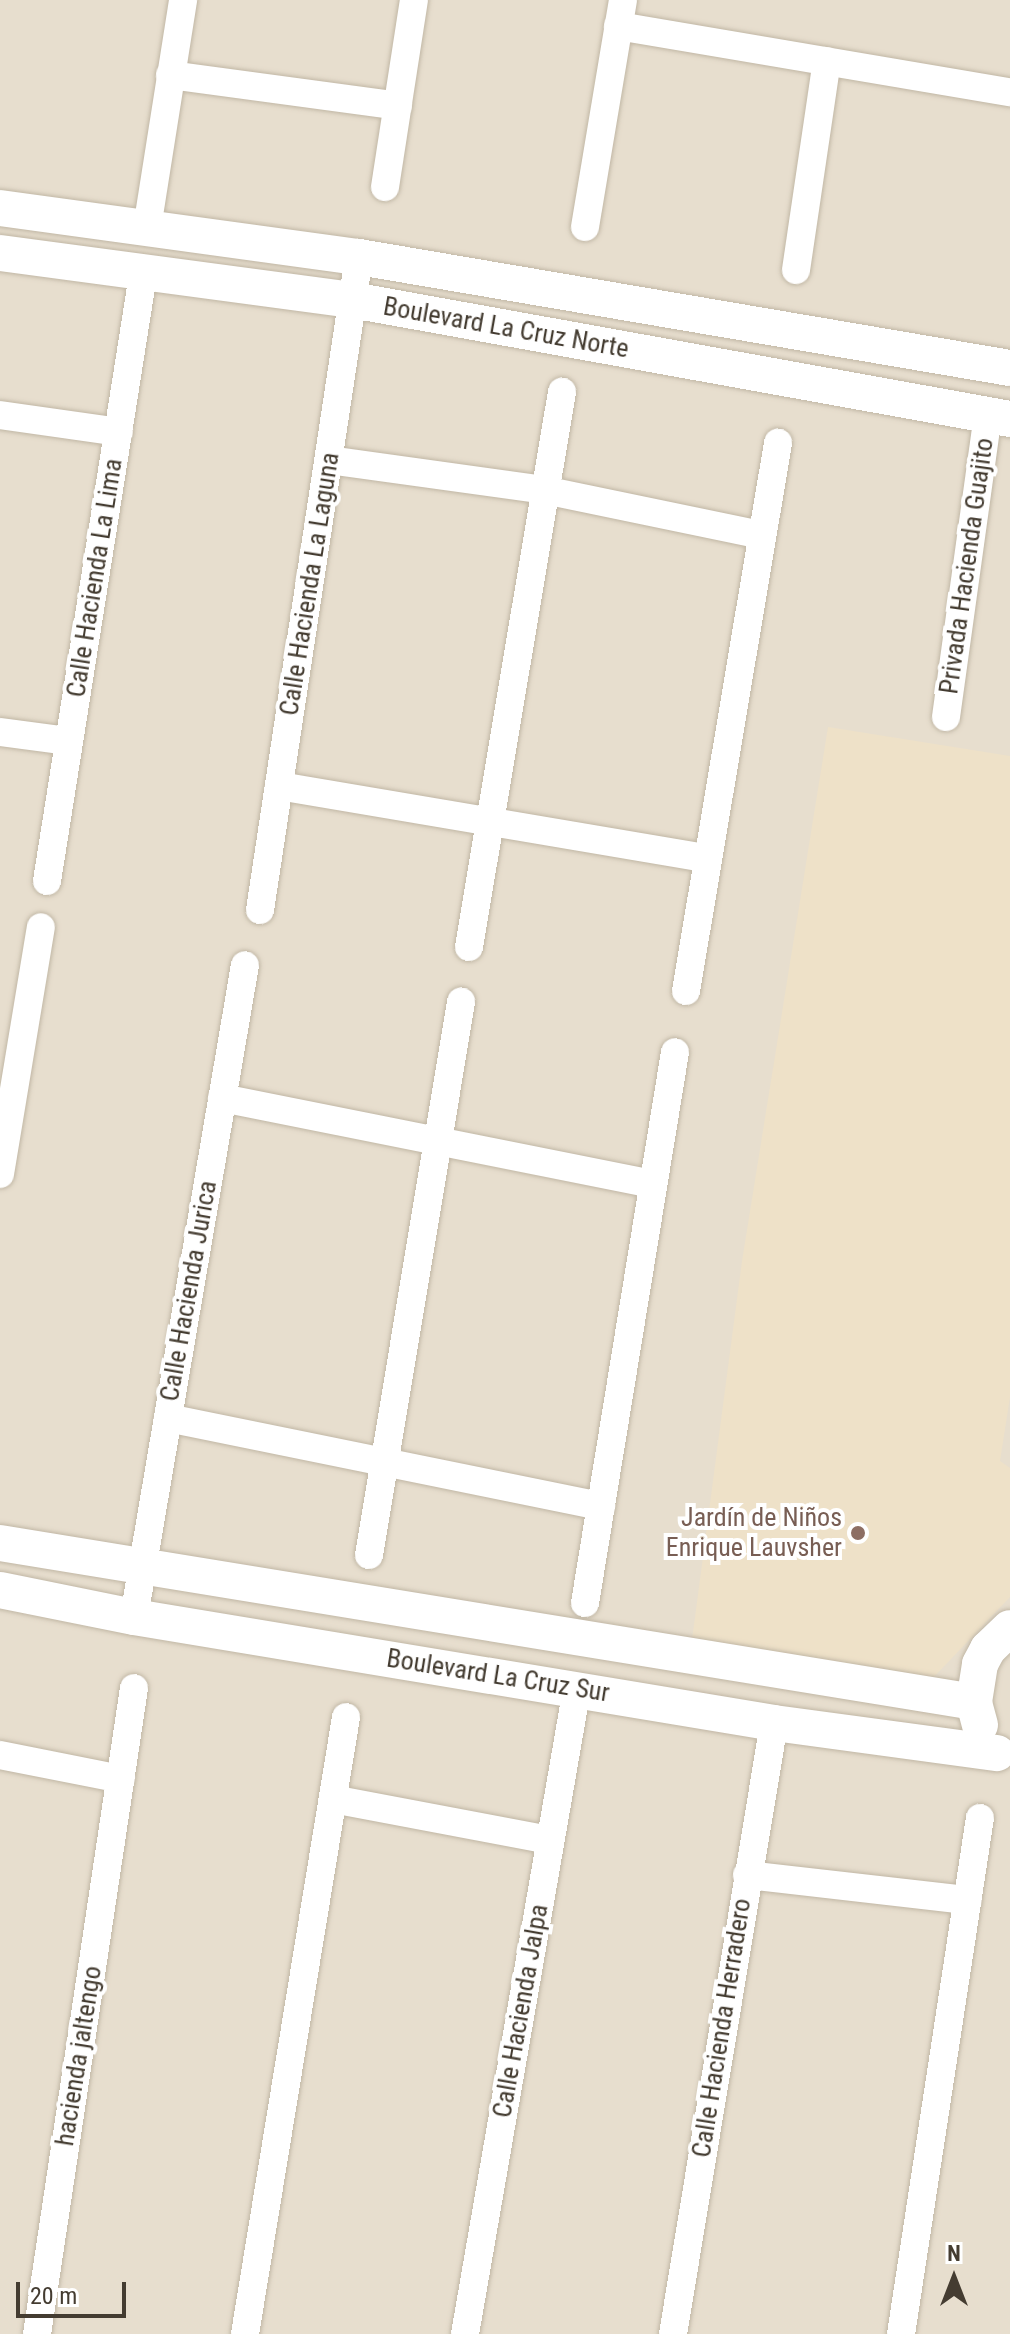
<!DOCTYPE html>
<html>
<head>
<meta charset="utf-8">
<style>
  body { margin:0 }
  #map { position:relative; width:1010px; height:2334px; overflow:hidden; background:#f3ece0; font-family:"Roboto Condensed",sans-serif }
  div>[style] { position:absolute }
  .residential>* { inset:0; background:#e7dece; transform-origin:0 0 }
  .education>* { inset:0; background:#eee1c8 }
  .roads { filter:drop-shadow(0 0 2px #c1b7a5) drop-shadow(0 0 2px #c1b7a5) }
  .minor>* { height:28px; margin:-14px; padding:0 14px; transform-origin:14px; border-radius:14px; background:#fff }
  .tertiary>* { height:36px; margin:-18px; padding:0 18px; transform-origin:18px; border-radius:18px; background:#fff }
  .dots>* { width:22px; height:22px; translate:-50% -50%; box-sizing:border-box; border:4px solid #fff; border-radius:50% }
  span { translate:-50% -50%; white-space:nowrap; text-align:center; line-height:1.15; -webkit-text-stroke:8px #fff; paint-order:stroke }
  .street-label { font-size:26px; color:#443c31 }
  .education-label { font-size:26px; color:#785e54 }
  .right { translate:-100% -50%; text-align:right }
  .north { position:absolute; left:914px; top:2238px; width:80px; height:80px; -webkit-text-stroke:6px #fff; paint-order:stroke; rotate:0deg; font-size:22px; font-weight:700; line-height:32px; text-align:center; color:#443c31 }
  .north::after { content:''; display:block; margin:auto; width:28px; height:36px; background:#443c31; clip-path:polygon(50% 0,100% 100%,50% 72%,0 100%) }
  .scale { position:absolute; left:16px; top:2282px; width:110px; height:36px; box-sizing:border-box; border:4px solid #443c31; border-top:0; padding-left:10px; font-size:24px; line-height:28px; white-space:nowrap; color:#443c31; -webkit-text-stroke:6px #fff; paint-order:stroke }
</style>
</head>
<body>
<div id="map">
  <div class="residential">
    <i style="left:0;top:0;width:1010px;height:2334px"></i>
  </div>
  <div class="education">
    <i style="clip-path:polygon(828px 727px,1010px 756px,1010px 1397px,1000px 1461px,1010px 1468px,1010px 1597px,932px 1679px,692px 1640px,742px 1261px)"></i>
  </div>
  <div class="roads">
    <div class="minor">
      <i style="left:618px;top:26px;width:398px;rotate:9.6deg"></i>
      <i style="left:170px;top:75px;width:230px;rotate:7.7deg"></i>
      <i style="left:385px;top:187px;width:189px;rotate:-81.2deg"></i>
      <i style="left:585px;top:227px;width:230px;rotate:-80.5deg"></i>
      <i style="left:147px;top:228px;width:231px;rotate:-81deg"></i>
      <i style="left:796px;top:270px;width:211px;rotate:-81.6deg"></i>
      <i style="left:0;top:415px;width:120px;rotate:8.1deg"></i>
      <i style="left:329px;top:460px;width:217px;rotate:7.9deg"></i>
      <i style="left:544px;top:490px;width:222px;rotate:11.7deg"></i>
      <i style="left:946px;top:717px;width:305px;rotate:-82.1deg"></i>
      <i style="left:0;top:732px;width:69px;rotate:7.5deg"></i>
      <i style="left:279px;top:786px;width:432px;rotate:9.6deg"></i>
      <i style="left:47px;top:881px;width:614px;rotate:-81deg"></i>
      <i style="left:260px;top:910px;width:660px;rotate:-81.38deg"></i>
      <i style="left:469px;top:947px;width:563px;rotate:-80.49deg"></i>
      <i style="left:686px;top:991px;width:556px;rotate:-80.47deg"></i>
      <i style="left:222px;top:1098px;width:439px;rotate:11.3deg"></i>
      <i style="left:0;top:1174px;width:250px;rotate:-80.6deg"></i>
      <i style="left:168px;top:1418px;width:442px;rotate:11.5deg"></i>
      <i style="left:369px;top:1555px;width:561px;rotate:-80.55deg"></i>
      <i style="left:585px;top:1603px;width:558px;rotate:-80.72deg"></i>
      <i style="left:134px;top:1617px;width:661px;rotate:-80.34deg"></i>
      <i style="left:0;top:1755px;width:123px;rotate:11.2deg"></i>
      <i style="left:333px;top:1799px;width:221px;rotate:10.7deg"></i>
      <i style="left:747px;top:1875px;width:222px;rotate:6.5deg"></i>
      <i style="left:37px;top:2334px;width:653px;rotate:-81.46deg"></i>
      <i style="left:245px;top:2334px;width:625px;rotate:-80.7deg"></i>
      <i style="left:465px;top:2334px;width:656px;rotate:-80.16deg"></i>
      <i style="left:673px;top:2334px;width:619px;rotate:-80.61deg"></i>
      <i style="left:901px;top:2334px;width:522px;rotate:-81.3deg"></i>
    </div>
    <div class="tertiary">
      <i style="left:0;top:208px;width:362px;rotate:7.8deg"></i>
      <i style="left:359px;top:257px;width:660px;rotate:9.68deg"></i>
      <i style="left:0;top:253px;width:355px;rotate:7.6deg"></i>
      <i style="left:352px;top:300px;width:669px;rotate:10.25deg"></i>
      <i style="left:0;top:1543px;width:987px;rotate:9.27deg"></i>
      <i style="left:0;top:1590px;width:137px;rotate:11.4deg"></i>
      <i style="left:134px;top:1617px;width:649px;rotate:9.4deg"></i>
      <i style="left:774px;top:1723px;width:225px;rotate:7.7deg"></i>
      <i style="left:980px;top:1725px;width:24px;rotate:-105deg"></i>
      <i style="left:974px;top:1702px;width:38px;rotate:-81deg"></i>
      <i style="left:980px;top:1664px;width:17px;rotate:-62deg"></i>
      <i style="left:988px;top:1649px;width:30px;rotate:-44deg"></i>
    </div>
  </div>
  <div class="dots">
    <i style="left:858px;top:1533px;background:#8d6e63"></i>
  </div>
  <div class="street-label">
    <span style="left:506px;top:328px;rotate:10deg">Boulevard La Cruz Norte</span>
    <span style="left:967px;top:566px;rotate:-82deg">Privada Hacienda Guajito</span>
    <span style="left:95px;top:578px;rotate:-81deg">Calle Hacienda La Lima</span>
    <span style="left:310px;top:584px;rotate:-81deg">Calle Hacienda La Laguna</span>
    <span style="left:189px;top:1291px;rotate:-80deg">Calle Hacienda Jurica</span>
    <span style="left:498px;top:1676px;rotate:9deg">Boulevard La Cruz Sur</span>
    <span style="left:521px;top:2011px;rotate:-80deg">Calle Hacienda Jalpa</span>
    <span style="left:722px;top:2028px;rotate:-81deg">Calle Hacienda Herradero</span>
    <span style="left:79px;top:2056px;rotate:-81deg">hacienda jaltengo</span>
  </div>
  <div class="education-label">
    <span class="right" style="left:842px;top:1533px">Jardín de Niños<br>Enrique Lauvsher</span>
  </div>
  <div class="north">N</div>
  <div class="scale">20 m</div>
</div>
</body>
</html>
